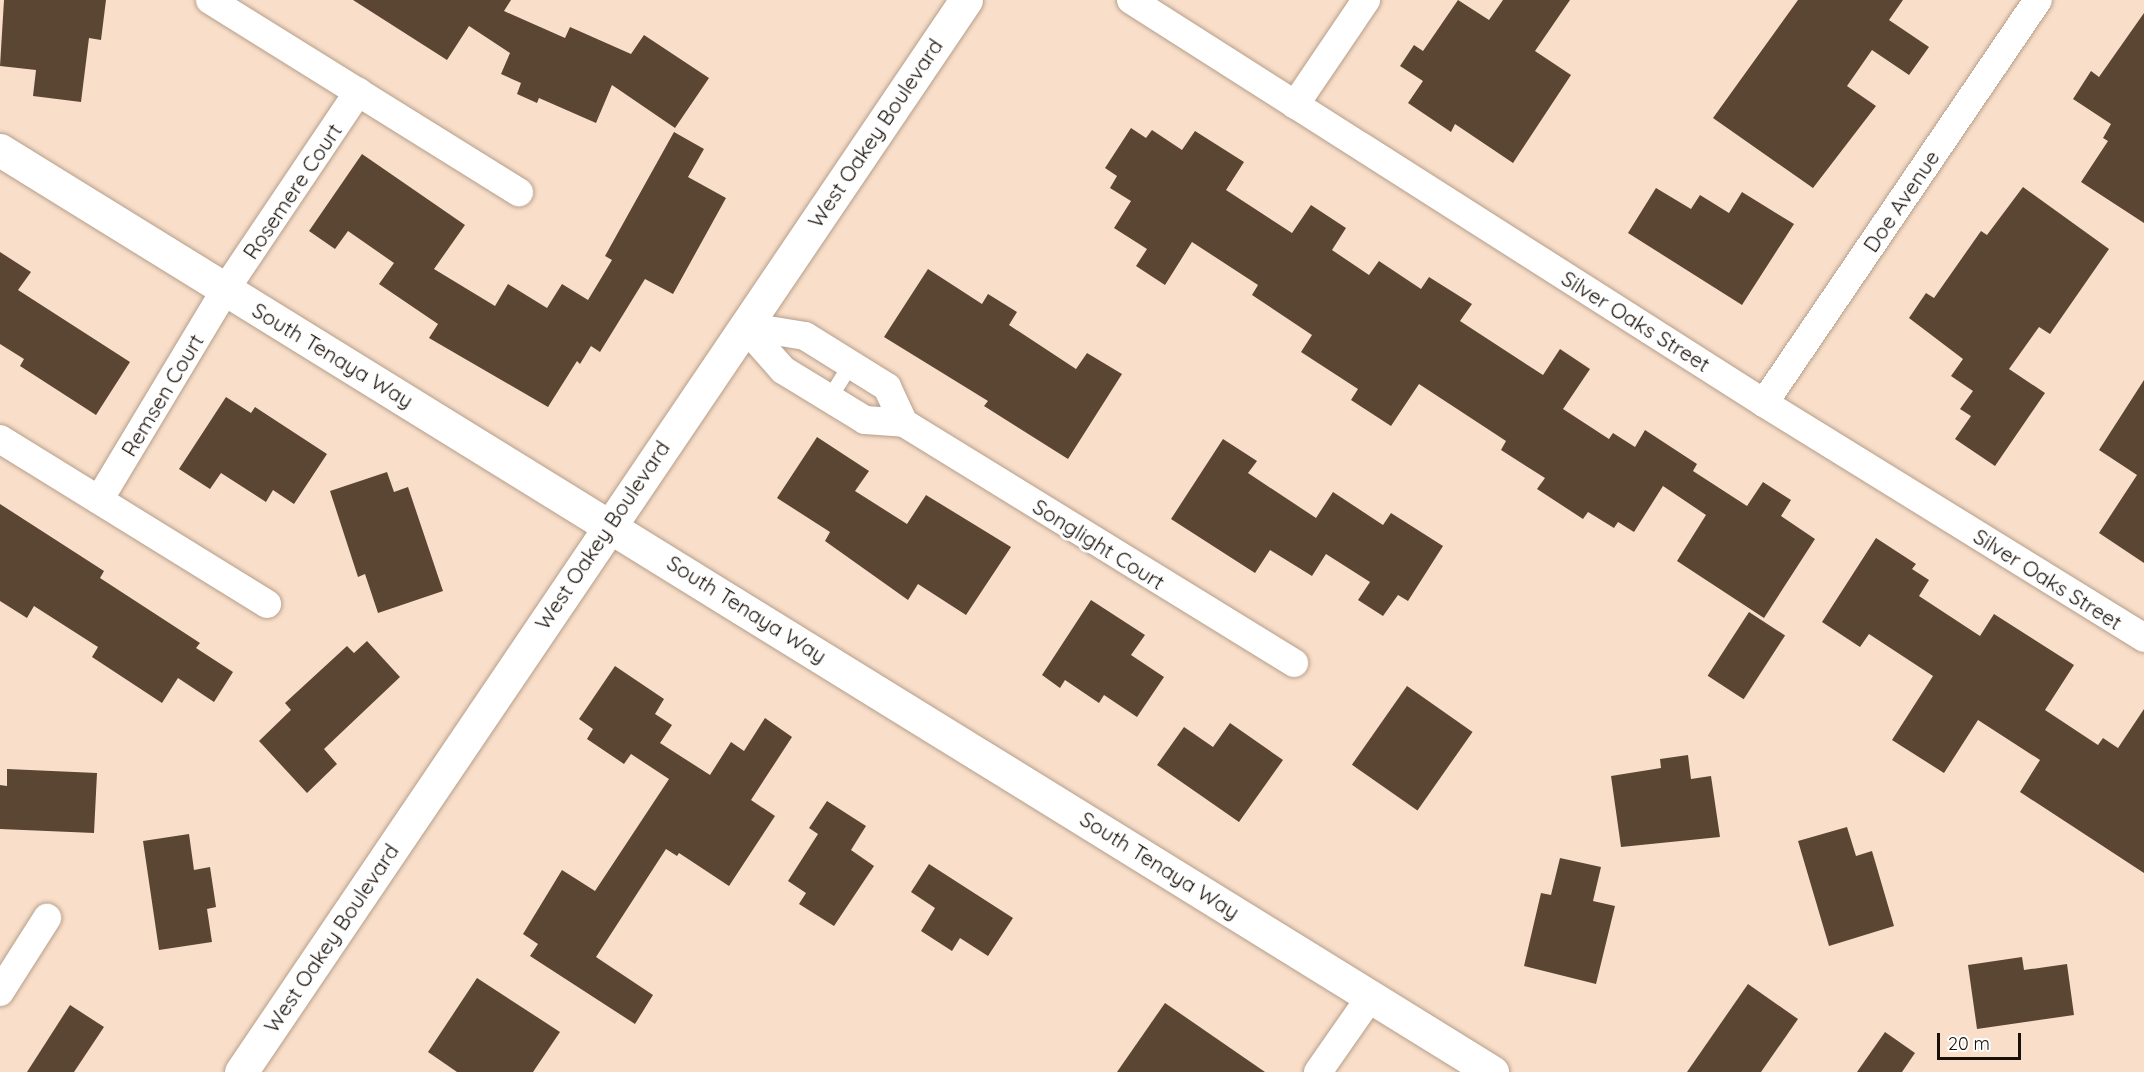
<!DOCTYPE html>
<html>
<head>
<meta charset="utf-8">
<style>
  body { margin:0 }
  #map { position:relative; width:2144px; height:1072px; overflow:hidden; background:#f9dfca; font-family:Quicksand,sans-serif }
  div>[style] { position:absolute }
  .building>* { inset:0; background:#5b4634; transform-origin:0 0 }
  .roads { filter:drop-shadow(0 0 2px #b69e8a) drop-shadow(0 0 2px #b69e8a) }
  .lane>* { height:15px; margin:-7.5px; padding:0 7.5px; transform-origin:7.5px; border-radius:7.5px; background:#fff }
  .street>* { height:28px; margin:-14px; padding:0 14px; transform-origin:14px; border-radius:14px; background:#fff }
  .secondary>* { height:33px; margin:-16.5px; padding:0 16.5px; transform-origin:16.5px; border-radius:16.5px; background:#fff }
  span { translate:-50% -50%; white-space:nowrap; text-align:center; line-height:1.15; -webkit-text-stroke:6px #fff; paint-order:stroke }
  .street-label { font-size:21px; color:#191009 }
  .scale { position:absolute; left:1937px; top:1033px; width:84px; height:27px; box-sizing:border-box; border:3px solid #191009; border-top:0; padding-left:8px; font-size:18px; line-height:21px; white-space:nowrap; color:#191009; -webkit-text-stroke:4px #fff; paint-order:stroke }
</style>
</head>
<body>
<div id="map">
  <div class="building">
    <i style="clip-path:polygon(4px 0,106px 0,101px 40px,89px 38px,81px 102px,33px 96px,36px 70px,0 66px)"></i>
    <i style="clip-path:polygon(353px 0,511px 0,504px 11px,565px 38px,570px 27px,631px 54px,644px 35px,709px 78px,675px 128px,612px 85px,596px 123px,539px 98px,537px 103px,517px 94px,521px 83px,501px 74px,510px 53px,469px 26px,447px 60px)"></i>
    <i style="clip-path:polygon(1458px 0,1489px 20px,1503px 0,1570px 0,1535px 51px,1571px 75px,1513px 163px,1455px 124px,1451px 132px,1408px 103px,1423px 81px,1400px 66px,1414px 45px,1423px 51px)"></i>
    <i style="clip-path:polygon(1798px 0,1903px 0,1889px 20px,1929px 47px,1909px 75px,1872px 50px,1847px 86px,1876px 106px,1813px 188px,1713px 118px)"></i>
    <i style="clip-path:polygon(2144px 13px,2144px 223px,2081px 182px,2108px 141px,2103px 138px,2111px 124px,2073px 99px,2091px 71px,2099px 77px)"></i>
    <i style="clip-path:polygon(1131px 128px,1146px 138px,1152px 130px,1182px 150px,1195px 131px,1244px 162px,1226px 190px,1292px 233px,1311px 205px,1346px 228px,1332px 250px,1369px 275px,1379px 261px,1421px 289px,1429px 277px,1472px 304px,1460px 321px,1543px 375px,1560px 349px,1590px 369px,1563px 409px,1609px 439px,1613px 433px,1635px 447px,1645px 430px,1697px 464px,1693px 471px,1747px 506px,1763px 482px,1791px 500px,1781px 516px,1815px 539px,1764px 618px,1677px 561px,1706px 515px,1663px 486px,1634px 532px,1618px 522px,1614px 528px,1588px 512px,1583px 519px,1537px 489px,1545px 478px,1501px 450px,1506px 441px,1419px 384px,1391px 426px,1351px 400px,1358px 389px,1301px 352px,1312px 335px,1252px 295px,1258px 285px,1192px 242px,1165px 285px,1136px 266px,1147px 249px,1114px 228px,1131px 201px,1110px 188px,1117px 176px,1105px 168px)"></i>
    <i style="clip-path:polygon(674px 132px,704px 149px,688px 177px,726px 198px,673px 294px,645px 279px,600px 352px,591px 346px,580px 364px,577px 361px,548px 407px,429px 338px,438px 324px,379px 284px,394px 263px,348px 231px,335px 249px,309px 231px,362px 154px,465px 225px,434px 269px,495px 306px,508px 284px,547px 308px,562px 284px,588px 300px,612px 260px,605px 256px)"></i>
    <i style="clip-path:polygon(2023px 187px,2109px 249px,2050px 334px,2039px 327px,2009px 369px,2045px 393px,1995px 466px,1955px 439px,1971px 416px,1960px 409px,1973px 391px,1951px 376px,1963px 359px,1909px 318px,1926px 293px,1934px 298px,1981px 231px,1987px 235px)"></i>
    <i style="clip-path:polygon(1656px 188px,1691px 209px,1700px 195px,1729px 213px,1742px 192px,1794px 224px,1742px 305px,1628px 233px)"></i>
    <i style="clip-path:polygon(0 252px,31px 272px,18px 290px,130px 362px,96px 415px,20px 366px,24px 359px,0 344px)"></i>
    <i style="clip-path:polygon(928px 269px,982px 304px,988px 294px,1017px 312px,1009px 325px,1076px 369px,1087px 353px,1122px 374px,1068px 459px,984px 406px,988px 401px,884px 337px)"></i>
    <i style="clip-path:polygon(2144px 380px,2144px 563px,2099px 533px,2137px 475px,2099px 450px)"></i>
    <i style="clip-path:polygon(226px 397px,251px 413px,255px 407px,327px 454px,294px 504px,273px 490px,266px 502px,221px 473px,210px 489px,179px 469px)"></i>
    <i style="clip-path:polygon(817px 437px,869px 471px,855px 491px,907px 524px,926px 495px,1011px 547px,966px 615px,918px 584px,908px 600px,825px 541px,830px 532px,777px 498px)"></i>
    <i style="clip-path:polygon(1223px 439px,1257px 461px,1248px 473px,1316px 518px,1333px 492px,1383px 525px,1391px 513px,1443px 546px,1408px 601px,1398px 595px,1383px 616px,1358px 600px,1370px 582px,1326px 554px,1312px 576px,1270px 550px,1255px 573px,1171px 519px)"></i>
    <i style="clip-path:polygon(387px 472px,394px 492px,408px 487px,443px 591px,378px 613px,365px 574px,358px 577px,330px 491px)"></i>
    <i style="clip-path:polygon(0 504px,104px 571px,100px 578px,200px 643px,196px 648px,233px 672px,214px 702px,178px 678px,162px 703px,92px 657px,98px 647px,34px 606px,27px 618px,0 601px)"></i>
    <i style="clip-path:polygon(1876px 538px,1916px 564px,1912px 569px,1929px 580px,1919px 596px,1980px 636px,1994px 614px,2074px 665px,2045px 710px,2098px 745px,2103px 738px,2118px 748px,2144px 709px,2144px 873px,2020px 792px,2040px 760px,1978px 720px,1944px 773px,1892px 740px,1933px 676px,1869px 634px,1860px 647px,1822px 622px)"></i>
    <i style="clip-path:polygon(1091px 600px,1145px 635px,1131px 655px,1164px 677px,1137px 717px,1104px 695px,1099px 703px,1065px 680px,1060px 688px,1042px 675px)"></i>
    <i style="left:1749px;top:612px;width:43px;height:76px;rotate:33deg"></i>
    <i style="clip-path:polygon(367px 641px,400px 677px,324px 749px,337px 764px,307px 793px,259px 741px,291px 710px,285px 703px,347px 646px,354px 653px)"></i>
    <i style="clip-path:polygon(615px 666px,664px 699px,655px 714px,672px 725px,660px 743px,710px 775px,731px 742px,744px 751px,765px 718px,792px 737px,751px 800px,775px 816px,729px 886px,679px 853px,677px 856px,666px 849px,596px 957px,653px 995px,635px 1024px,530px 956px,538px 944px,523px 934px,562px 870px,595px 891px,669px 779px,631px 754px,624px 764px,587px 739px,593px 729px,579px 719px)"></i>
    <i style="left:1407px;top:686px;width:80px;height:96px;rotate:35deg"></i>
    <i style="clip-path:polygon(1230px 723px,1283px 760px,1239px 822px,1157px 765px,1184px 727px,1213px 747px)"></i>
    <i style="clip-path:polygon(1688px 755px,1691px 779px,1711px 776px,1720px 837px,1621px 847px,1611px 776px,1661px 768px,1660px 759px)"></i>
    <i style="clip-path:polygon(7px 769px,97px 773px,94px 833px,0 829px,0 785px,7px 786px)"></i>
    <i style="clip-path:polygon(827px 801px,866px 826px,851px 850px,874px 866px,834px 926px,799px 904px,806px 893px,788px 881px,818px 834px,809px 828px)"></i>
    <i style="clip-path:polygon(1847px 827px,1856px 856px,1872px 851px,1894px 926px,1829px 946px,1798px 841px)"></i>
    <i style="clip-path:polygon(189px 834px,194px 870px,210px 867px,216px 907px,207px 909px,212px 942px,159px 950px,143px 841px)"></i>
    <i style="clip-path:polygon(1560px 858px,1601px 867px,1593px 901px,1615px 906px,1596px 984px,1524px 966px,1541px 893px,1551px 895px)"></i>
    <i style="clip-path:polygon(929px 864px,1013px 918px,988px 956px,960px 938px,952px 951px,921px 931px,935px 908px,911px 892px)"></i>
    <i style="clip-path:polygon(2022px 957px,2024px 970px,2067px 964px,2074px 1015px,1977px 1029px,1968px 965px)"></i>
    <i style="clip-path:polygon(477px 978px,560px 1032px,533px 1072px,457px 1072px,428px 1052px)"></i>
    <i style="clip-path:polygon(1748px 984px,1798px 1019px,1761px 1072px,1687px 1072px)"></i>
    <i style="clip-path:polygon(1165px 1003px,1265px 1072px,1117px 1072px)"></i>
    <i style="clip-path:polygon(70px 1005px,104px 1027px,74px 1072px,27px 1072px)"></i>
    <i style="clip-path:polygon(1885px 1032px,1915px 1053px,1902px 1072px,1857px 1072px)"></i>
  </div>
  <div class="roads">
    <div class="lane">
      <i style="left:829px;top:398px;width:40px;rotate:-58deg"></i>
    </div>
    <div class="street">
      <i style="left:210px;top:0;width:364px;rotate:31.9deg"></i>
      <i style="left:1131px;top:0;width:750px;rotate:32.48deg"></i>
      <i style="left:1764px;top:403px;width:447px;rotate:31.7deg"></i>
      <i style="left:1295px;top:105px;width:127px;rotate:-55.9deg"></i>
      <i style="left:744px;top:326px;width:59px;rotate:48.4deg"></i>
      <i style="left:783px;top:370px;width:96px;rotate:31.4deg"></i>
      <i style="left:865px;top:420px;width:39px;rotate:4deg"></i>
      <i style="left:904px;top:423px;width:458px;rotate:31.6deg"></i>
      <i style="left:744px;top:326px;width:62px;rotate:9.3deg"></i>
      <i style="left:805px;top:336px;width:97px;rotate:31.9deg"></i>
      <i style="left:887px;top:387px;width:40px;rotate:65deg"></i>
      <i style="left:1764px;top:403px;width:487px;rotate:-55.8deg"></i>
      <i style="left:0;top:439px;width:314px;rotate:31.7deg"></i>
      <i style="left:99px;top:500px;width:245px;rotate:-59deg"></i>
      <i style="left:225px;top:290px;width:239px;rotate:-56.1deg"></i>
      <i style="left:0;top:992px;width:88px;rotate:-57.6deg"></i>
      <i style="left:1318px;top:1072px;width:93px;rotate:-55.1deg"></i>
    </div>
    <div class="secondary">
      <i style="left:0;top:150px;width:1754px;rotate:31.71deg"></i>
      <i style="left:241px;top:1072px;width:1294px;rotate:-55.93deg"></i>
    </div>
  </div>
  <div class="street-label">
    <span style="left:875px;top:133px;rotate:-56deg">West Oakey Boulevard</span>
    <span style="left:292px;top:191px;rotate:-56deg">Rosemere Court</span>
    <span style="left:1901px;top:201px;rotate:-56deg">Doe Avenue</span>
    <span style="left:1636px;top:321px;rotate:32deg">Silver Oaks Street</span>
    <span style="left:333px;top:355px;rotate:31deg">South Tenaya Way</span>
    <span style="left:162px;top:395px;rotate:-59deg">Remsen Court</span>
    <span style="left:602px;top:535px;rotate:-56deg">West Oakey Boulevard</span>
    <span style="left:1099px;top:544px;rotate:32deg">Songlight Court</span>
    <span style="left:2048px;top:579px;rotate:32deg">Silver Oaks Street</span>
    <span style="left:747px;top:609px;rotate:32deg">South Tenaya Way</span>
    <span style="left:1160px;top:865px;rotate:32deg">South Tenaya Way</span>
    <span style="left:331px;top:938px;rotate:-56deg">West Oakey Boulevard</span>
  </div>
  <div class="scale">20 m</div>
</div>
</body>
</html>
